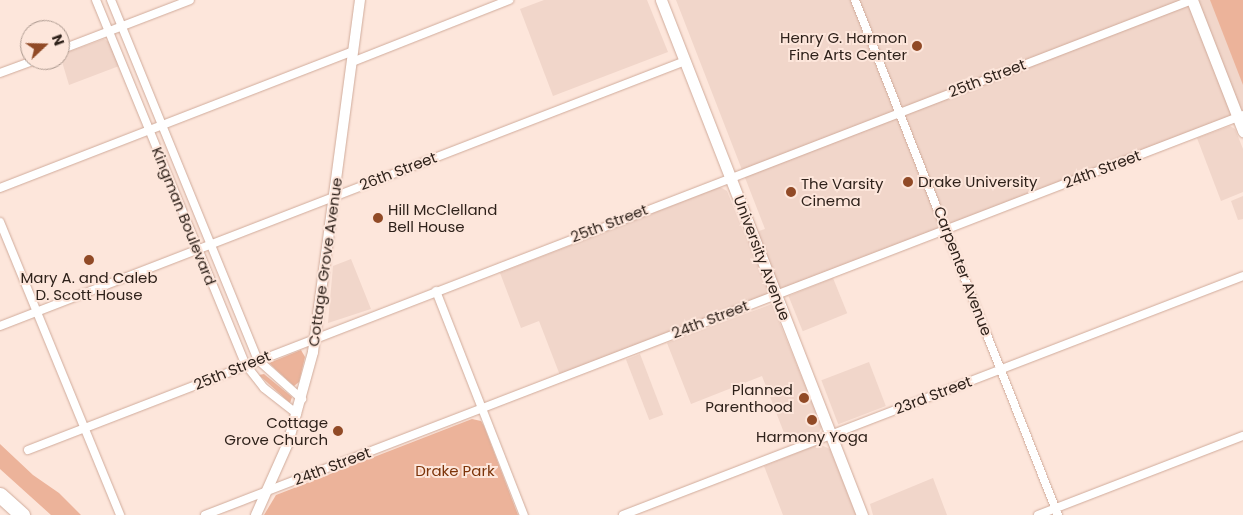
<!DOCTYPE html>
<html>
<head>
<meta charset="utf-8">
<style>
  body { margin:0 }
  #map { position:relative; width:1243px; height:515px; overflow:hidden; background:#fde6db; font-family:Poppins,sans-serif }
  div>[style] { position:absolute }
  .built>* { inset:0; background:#f1d6ca; transform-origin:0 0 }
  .green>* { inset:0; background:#ecb39a }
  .roads { filter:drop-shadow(0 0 1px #d0ab9b) drop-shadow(0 0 1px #d0ab9b) }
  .minor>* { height:8px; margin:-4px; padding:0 4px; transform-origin:4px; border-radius:4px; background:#fff }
  .tertiary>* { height:10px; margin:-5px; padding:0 5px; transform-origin:5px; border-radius:5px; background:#fff }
  .secondary>* { height:11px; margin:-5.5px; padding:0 5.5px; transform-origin:5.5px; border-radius:5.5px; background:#fff }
  .motorway>* { height:15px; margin:-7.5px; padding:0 7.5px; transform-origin:7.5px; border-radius:7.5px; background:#fff }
  .dots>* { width:14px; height:14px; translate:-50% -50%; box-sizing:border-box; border:2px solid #fde6db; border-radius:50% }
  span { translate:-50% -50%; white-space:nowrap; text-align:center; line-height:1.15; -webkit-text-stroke:4px #fde6db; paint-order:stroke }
  .poi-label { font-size:15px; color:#2f221b }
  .right { translate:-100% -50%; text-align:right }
  .left { translate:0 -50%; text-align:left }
  .street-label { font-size:15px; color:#2f221b }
  .park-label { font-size:15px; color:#7d350a }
  .north { position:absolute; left:20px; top:20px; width:50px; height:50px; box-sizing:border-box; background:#fde6db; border:1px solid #ab988e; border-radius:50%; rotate:69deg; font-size:14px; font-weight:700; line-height:20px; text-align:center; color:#2f221b }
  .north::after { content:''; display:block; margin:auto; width:18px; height:22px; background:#914a26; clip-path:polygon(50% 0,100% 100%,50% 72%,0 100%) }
</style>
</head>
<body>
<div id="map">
  <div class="built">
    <i style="clip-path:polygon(544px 0,647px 0,668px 52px,553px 96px,520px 9px)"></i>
    <i style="clip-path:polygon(676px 0,1243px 0,1243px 115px,561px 378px,539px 321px,521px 328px,500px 273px,720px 187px,727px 191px,745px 236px,765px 229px)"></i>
    <i style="clip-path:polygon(104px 39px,109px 42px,119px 66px,69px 85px,60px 55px)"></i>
    <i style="clip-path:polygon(1230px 126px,1235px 129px,1243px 149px,1243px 192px,1221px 201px,1197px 138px)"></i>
    <i style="clip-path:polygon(1243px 196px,1243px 219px,1238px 220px,1231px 201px)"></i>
    <i style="clip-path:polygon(351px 259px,371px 309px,328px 323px,333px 266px)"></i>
    <i style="left:833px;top:278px;width:38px;height:48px;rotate:68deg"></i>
    <i style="clip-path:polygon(772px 304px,822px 427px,819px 432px,801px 436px,793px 442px,786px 438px,762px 376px,691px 404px,667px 343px)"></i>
    <i style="left:640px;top:354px;width:65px;height:15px;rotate:69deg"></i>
    <i style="left:869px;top:362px;width:47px;height:51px;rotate:69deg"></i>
    <i style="clip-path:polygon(819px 444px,830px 449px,856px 515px,783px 515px,764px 466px)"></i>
    <i style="clip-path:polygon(933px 478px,947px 515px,873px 515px,870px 504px)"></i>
  </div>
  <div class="green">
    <i style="clip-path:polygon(1210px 0,1243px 0,1243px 85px)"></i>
    <i style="clip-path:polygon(301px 350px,305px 357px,299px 382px,294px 386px,269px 363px)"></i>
    <i style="clip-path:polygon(264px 374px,292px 397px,290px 403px,259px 375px)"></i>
    <i style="clip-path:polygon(472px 419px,481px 421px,484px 426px,518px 515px,264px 515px,276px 495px)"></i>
    <i style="clip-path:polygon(0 444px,33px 475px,59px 493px,81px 515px,51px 515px,0 469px)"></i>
  </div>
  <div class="roads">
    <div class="minor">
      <i style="left:96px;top:0;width:395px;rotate:67.7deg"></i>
      <i style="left:246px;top:365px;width:29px;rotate:52deg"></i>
      <i style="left:264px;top:388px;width:42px;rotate:38.2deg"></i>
      <i style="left:111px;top:0;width:389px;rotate:67.8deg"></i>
      <i style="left:258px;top:360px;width:59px;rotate:41.6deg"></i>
      <i style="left:855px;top:0;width:554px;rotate:68.49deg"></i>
      <i style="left:60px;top:50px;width:139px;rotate:-21deg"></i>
      <i style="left:352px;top:62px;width:169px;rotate:-21.5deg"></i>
      <i style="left:0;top:73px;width:37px;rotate:-20deg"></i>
      <i style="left:0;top:188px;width:379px;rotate:-21.2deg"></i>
      <i style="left:0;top:222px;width:317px;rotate:67.7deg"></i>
      <i style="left:436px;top:291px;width:241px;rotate:68.6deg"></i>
      <i style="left:0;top:326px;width:734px;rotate:-21.15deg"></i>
      <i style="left:28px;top:450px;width:1248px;rotate:-21.14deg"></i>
      <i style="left:205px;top:515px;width:1112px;rotate:-21.07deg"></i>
      <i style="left:623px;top:515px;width:664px;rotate:-21.08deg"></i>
      <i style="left:1038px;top:515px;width:220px;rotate:-21.1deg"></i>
    </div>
    <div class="tertiary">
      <i style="left:256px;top:515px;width:79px;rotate:-66deg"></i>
      <i style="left:288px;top:443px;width:94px;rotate:-74.6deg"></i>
      <i style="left:313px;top:352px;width:355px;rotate:-82.4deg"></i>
    </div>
    <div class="secondary">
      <i style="left:661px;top:0;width:553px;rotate:68.68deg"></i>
      <i style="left:1192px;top:0;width:141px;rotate:68.7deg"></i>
    </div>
    <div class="motorway">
      <i style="left:0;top:495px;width:30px;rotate:42deg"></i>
    </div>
  </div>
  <div class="dots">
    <i style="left:917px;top:46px;background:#914a26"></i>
    <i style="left:908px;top:182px;background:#914a26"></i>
    <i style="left:791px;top:192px;background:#914a26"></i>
    <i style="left:378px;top:218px;background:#914a26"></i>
    <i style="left:89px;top:260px;background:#914a26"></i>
    <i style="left:804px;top:398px;background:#914a26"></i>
    <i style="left:812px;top:420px;background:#914a26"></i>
    <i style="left:338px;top:431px;background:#914a26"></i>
  </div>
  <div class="poi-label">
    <span class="right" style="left:907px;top:46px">Henry G. Harmon<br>Fine Arts Center</span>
    <span class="left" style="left:918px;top:182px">Drake University</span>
    <span class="left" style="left:801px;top:192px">The Varsity<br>Cinema</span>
    <span class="left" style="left:388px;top:218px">Hill McClelland<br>Bell House</span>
    <span style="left:89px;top:286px">Mary A. and Caleb<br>D. Scott House</span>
    <span class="right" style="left:793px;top:398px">Planned<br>Parenthood</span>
    <span class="right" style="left:328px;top:431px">Cottage<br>Grove Church</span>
    <span style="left:812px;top:437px">Harmony Yoga</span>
  </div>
  <div class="street-label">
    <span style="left:987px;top:78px;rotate:-21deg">25th Street</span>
    <span style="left:1102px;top:169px;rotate:-21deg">24th Street</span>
    <span style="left:398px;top:171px;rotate:-21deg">26th Street</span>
    <span style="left:184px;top:216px;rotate:68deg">Kingman Boulevard</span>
    <span style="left:609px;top:223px;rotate:-21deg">25th Street</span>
    <span style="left:762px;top:258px;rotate:69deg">University Avenue</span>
    <span style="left:325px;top:262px;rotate:-82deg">Cottage Grove Avenue</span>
    <span style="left:963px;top:271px;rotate:69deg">Carpenter Avenue</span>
    <span style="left:710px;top:319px;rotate:-21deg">24th Street</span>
    <span style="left:232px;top:370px;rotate:-22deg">25th Street</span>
    <span style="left:933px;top:395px;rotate:-21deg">23rd Street</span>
    <span style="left:332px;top:466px;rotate:-21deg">24th Street</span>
  </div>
  <div class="park-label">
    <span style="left:455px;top:471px">Drake Park</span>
  </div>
  <div class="north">N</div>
</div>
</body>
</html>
